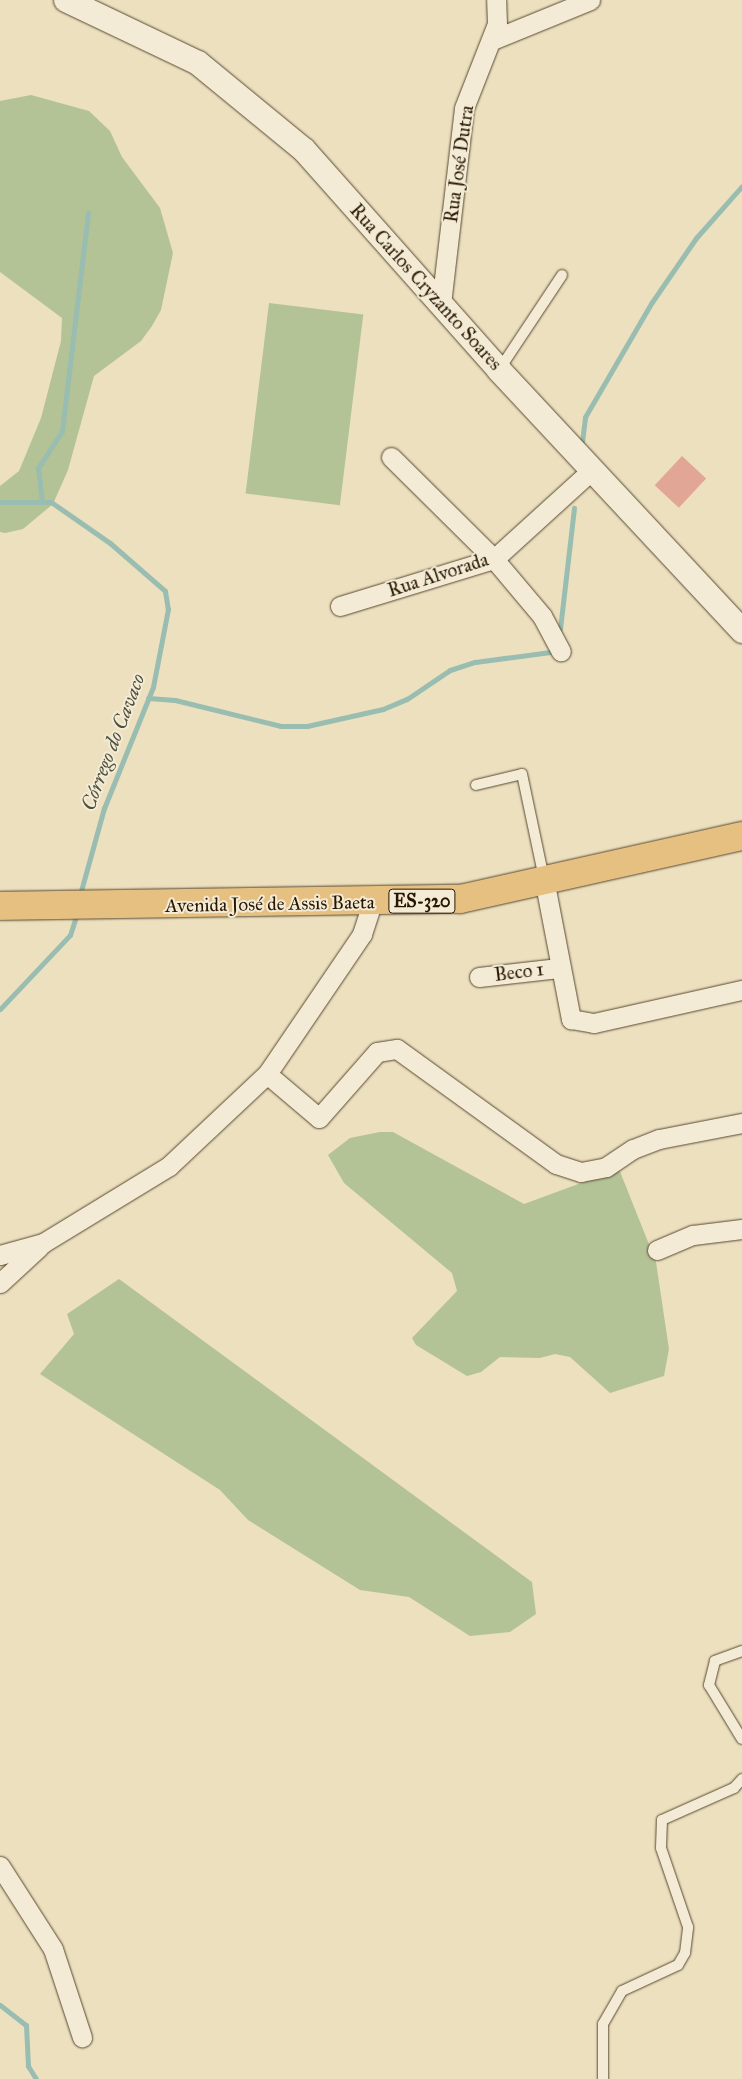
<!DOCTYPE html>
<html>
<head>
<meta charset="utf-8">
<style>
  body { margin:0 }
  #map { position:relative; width:742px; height:2079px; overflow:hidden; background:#ece0bf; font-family:"IM FELL Great Primer",serif }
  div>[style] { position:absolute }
  .green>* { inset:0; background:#b3c396; transform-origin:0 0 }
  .stream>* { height:5px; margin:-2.5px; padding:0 2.5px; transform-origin:2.5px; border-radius:2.5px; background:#99bdb0 }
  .building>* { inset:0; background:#e2a697; transform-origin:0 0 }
  .roads { filter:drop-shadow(0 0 1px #594830) drop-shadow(0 0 1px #594830) }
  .service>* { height:10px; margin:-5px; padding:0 5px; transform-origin:5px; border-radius:5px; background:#f3ebd5 }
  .minor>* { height:19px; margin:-9.5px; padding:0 9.5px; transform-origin:9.5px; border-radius:9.5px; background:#f3ebd5 }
  .tertiary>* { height:24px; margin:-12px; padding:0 12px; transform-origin:12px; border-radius:12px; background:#f3ebd5 }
  .primary>* { height:28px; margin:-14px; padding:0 14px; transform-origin:14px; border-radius:14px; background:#e6c080 }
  span { translate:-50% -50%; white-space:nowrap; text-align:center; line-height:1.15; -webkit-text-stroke:4px #f3ebd5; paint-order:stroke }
  .shield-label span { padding:1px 4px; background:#f3ebd5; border:1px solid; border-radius:4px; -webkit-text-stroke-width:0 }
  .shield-label { font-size:18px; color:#281601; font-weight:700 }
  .street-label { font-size:19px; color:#281601 }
  .water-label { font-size:20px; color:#50503e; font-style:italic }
</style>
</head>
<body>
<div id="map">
  <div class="green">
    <i style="clip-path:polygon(31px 95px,89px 111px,110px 131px,122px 157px,160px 208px,173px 253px,161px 310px,152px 326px,141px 341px,94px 376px,68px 470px,53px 504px,23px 529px,5px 533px,0 532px,0 486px,19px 471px,41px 418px,61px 341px,62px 318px,0 272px,0 101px)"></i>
    <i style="left:269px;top:303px;width:95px;height:192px;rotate:7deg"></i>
    <i style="clip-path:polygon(380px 1132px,393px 1132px,524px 1204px,619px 1169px,656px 1262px,669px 1349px,664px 1376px,610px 1393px,570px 1357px,555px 1354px,540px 1358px,500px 1357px,481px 1372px,467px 1376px,416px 1345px,412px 1338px,457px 1291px,452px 1273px,344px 1183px,328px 1155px,350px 1138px)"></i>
    <i style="clip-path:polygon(119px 1279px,532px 1582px,536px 1614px,510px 1632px,470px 1636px,409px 1597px,360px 1590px,248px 1520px,220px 1490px,40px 1374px,74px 1334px,67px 1314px)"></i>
  </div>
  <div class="stream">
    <i style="left:582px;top:442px;width:25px;rotate:-83deg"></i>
    <i style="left:585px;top:417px;width:133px;rotate:-59.8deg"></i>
    <i style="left:652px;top:302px;width:78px;rotate:-55.5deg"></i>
    <i style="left:696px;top:238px;width:69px;rotate:-48.5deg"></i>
    <i style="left:42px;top:501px;width:33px;rotate:-97deg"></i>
    <i style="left:38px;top:468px;width:44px;rotate:-57deg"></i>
    <i style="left:62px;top:431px;width:220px;rotate:-83.2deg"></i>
    <i style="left:0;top:502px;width:51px"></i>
    <i style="left:51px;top:502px;width:72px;rotate:34.8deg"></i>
    <i style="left:110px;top:543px;width:73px;rotate:41.1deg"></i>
    <i style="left:165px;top:591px;width:18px;rotate:81deg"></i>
    <i style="left:168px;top:609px;width:79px;rotate:100.9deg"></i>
    <i style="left:153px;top:687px;width:131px;rotate:112deg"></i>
    <i style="left:104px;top:808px;width:93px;rotate:105.5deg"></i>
    <i style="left:560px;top:629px;width:122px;rotate:-83.4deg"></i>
    <i style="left:148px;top:698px;width:27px;rotate:4deg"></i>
    <i style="left:175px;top:700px;width:109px;rotate:13.8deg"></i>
    <i style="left:281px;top:726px;width:26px"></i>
    <i style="left:307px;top:726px;width:78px;rotate:-12.6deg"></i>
    <i style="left:383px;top:709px;width:26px;rotate:-23deg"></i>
    <i style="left:407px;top:699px;width:52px;rotate:-34deg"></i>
    <i style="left:450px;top:670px;width:26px;rotate:-18deg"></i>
    <i style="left:475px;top:662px;width:76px;rotate:-7.6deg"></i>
    <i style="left:0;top:1009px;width:102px;rotate:-46.6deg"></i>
    <i style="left:70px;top:935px;width:22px;rotate:-72deg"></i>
    <i style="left:0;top:2005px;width:33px;rotate:38deg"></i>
    <i style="left:26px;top:2025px;width:41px;rotate:87.2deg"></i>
    <i style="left:28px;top:2066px;width:15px;rotate:58deg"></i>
  </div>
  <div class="building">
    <i style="left:682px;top:456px;width:33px;height:40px;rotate:43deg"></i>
  </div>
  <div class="roads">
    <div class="service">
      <i style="left:499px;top:370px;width:114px;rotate:-56.4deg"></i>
      <i style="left:476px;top:785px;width:47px;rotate:-13.4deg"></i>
      <i style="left:522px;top:774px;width:106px;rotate:78.1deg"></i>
      <i style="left:742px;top:1651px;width:29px;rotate:160deg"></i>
      <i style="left:715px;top:1661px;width:25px;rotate:104deg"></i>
      <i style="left:709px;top:1685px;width:63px;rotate:58.6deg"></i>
      <i style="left:603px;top:2079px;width:55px;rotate:-90deg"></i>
      <i style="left:603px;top:2024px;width:38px;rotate:-60deg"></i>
      <i style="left:622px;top:1991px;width:62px;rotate:-24.9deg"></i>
      <i style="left:678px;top:1965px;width:14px;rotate:-60deg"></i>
      <i style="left:685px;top:1953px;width:26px;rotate:-83deg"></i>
      <i style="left:688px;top:1927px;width:83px;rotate:-108.9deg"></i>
      <i style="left:661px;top:1848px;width:28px;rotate:-88deg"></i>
      <i style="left:662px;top:1820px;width:79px;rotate:-24deg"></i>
      <i style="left:734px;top:1788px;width:12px;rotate:-48deg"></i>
    </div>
    <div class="minor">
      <i style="left:492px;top:40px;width:106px;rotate:-22.2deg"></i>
      <i style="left:441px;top:304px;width:197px;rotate:-83.3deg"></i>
      <i style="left:464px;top:108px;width:90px;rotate:-68.6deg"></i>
      <i style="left:497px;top:24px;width:24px;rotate:-92deg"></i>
      <i style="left:391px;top:457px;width:145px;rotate:44.7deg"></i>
      <i style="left:494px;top:559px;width:75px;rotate:49.9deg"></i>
      <i style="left:542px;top:616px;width:40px;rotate:62deg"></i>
      <i style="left:340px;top:606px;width:161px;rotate:-17deg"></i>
      <i style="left:494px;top:559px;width:134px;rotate:-42.3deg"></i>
      <i style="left:544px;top:879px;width:143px;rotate:79.1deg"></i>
      <i style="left:571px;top:1019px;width:23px;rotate:10deg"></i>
      <i style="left:594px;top:1023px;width:152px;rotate:-12.6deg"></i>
      <i style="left:479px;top:977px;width:80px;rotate:-6.5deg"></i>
      <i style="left:267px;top:1074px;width:68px;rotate:40.2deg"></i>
      <i style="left:319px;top:1118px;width:88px;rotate:-48.7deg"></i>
      <i style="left:377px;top:1052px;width:20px;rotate:-9deg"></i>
      <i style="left:397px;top:1049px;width:196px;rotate:35.9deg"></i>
      <i style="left:556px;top:1164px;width:26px;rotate:18deg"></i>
      <i style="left:581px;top:1172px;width:25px;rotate:-11deg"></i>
      <i style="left:606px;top:1167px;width:32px;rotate:-34deg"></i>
      <i style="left:633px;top:1149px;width:28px;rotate:-21deg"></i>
      <i style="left:659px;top:1139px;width:85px;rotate:-10.9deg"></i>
      <i style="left:657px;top:1250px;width:39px;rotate:-23deg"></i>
      <i style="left:693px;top:1235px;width:49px;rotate:-7deg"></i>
      <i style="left:0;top:1255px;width:45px;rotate:-15.6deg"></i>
      <i style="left:43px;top:1243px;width:148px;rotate:-31.4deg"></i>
      <i style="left:169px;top:1166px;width:134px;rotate:-43.2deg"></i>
      <i style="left:267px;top:1074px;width:169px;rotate:-55.8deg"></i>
      <i style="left:362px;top:934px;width:33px;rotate:-72deg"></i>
      <i style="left:0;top:1283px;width:53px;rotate:-42.7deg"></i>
      <i style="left:0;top:1866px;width:98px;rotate:57.4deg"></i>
      <i style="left:53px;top:1949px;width:93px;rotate:71.8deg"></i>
    </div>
    <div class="tertiary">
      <i style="left:66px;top:0;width:146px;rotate:25.5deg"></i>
      <i style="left:198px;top:63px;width:137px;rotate:39.4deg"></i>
      <i style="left:304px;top:150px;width:294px;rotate:48.4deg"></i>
      <i style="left:499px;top:370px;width:357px;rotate:47deg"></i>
    </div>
    <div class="primary">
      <i style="left:0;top:906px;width:460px;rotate:-0.9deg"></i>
      <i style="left:460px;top:899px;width:289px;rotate:-12.6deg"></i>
    </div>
  </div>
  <div class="shield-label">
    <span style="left:422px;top:901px">ES-320</span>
  </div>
  <div class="street-label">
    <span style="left:459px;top:164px;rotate:-82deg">Rua José Dutra</span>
    <span style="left:426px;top:287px;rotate:48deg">Rua Carlos Cryzanto Soares</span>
    <span style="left:438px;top:575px;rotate:-18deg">Rua Alvorada</span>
    <span style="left:270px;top:904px;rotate:-1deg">Avenida José de Assis Baeta</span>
    <span style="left:519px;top:972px;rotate:-7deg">Beco 1</span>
  </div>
  <div class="water-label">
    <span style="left:113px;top:742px;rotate:-69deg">Córrego do Cavaco</span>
  </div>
</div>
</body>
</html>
